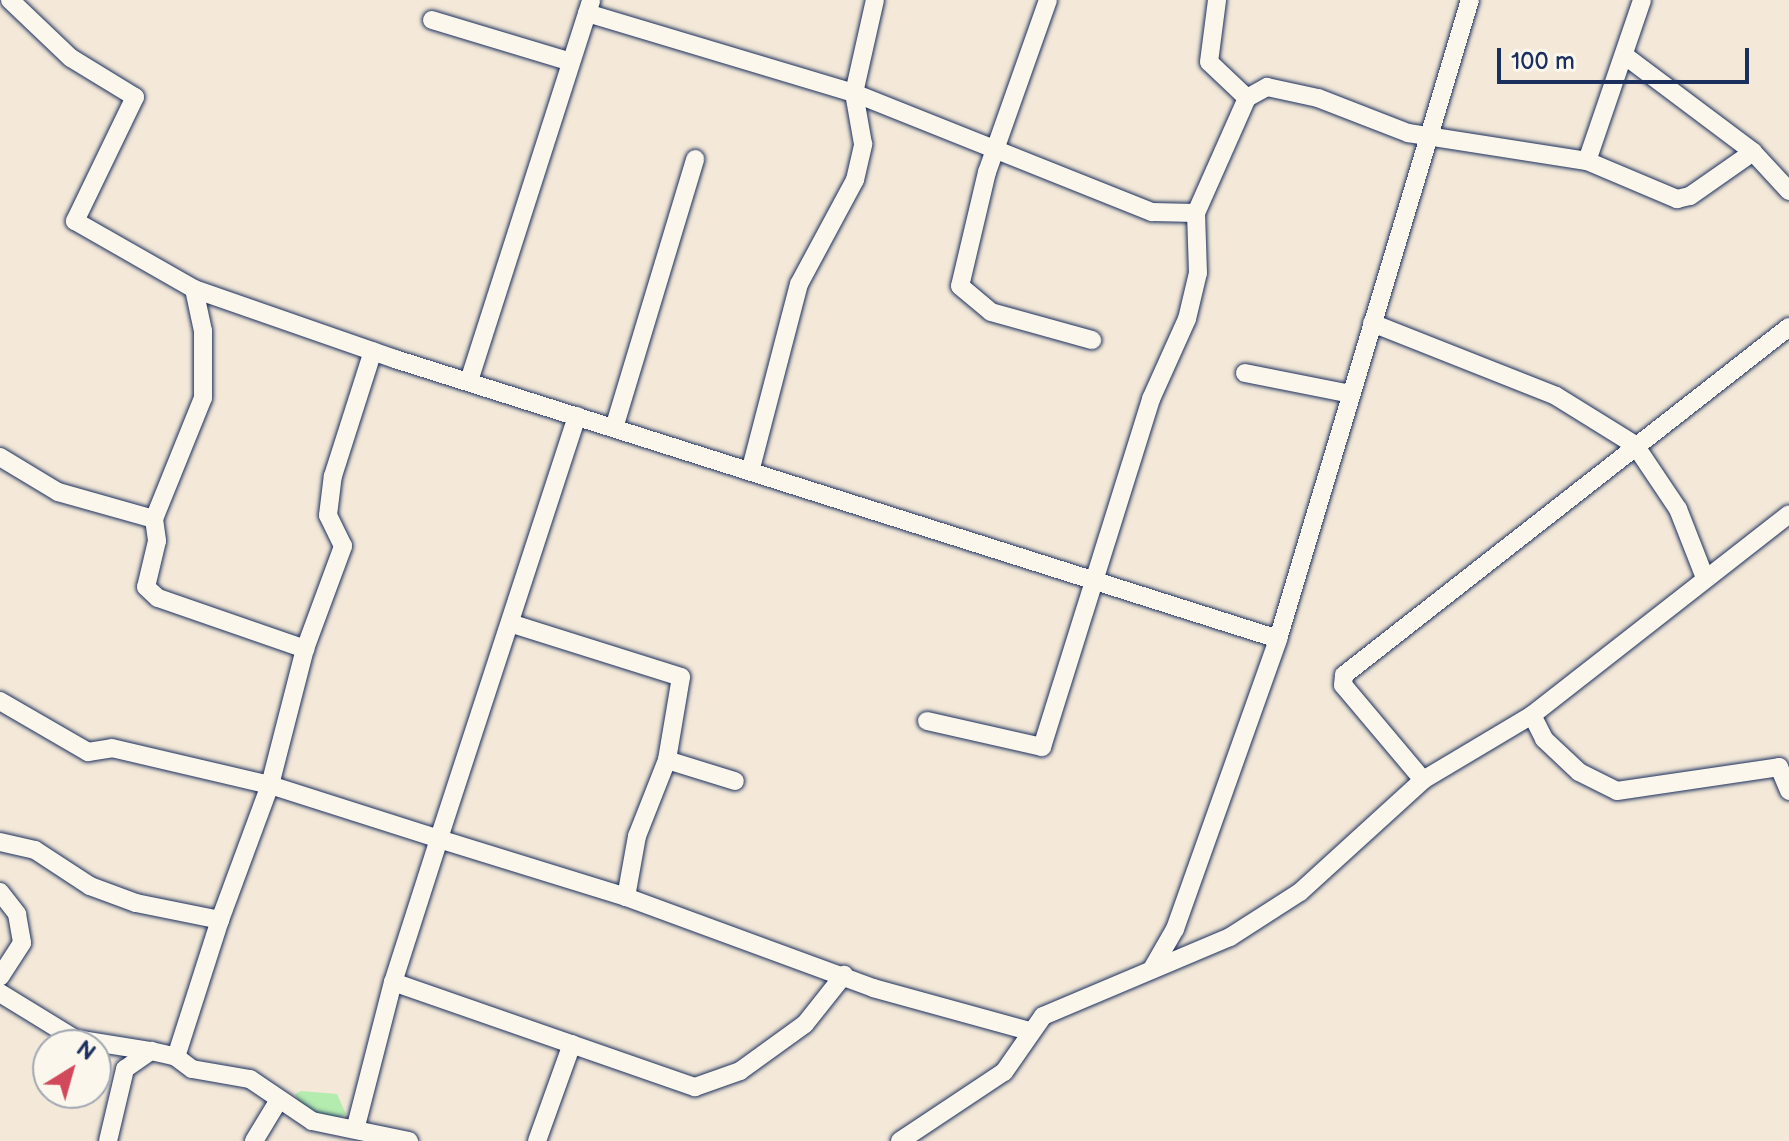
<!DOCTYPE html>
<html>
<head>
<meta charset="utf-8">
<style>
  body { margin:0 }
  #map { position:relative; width:1789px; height:1141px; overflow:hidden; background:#f4e9d8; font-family:"Balsamiq Sans",sans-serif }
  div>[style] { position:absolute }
  .green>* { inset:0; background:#b4ebae }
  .roads { filter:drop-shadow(0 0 2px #1b2f5e) drop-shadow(0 0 2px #1b2f5e) }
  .minor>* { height:18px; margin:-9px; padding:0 9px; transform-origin:9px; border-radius:9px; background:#fbf7ec }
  span { translate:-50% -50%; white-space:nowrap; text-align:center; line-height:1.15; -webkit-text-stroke:8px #fbf7ec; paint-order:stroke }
  .north { position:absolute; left:32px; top:1029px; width:80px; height:80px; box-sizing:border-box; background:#fbf7ec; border:2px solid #a1a7b3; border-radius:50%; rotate:37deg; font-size:22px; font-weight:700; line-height:32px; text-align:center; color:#1b2f5e }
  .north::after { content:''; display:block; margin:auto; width:28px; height:36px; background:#d1495b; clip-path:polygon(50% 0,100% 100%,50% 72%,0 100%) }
  .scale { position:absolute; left:1497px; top:48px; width:252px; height:36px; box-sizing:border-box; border:4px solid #1b2f5e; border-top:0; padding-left:10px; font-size:24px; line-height:28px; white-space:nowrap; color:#1b2f5e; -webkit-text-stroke:6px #fbf7ec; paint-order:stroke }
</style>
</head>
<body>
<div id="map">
  <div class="green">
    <i style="clip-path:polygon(301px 1091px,337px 1094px,346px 1114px,333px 1121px,304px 1114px,295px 1094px)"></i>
  </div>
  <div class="roads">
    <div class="minor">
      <i style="left:10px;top:0;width:84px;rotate:43.6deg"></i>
      <i style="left:71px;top:58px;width:75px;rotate:31.4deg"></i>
      <i style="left:135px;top:97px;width:138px;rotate:115.8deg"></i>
      <i style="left:75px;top:221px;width:137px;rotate:29.7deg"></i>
      <i style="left:194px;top:289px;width:213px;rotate:19.2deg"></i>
      <i style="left:395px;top:359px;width:926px;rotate:17.59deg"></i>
      <i style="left:1048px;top:0;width:182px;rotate:109.5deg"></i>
      <i style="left:987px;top:172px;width:117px;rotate:103.3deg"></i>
      <i style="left:960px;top:286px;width:40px;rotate:40deg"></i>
      <i style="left:991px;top:312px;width:105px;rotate:15.5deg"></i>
      <i style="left:587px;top:13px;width:279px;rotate:16.7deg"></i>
      <i style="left:854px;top:93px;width:321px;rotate:21.8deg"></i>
      <i style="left:1152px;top:212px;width:44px;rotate:1.3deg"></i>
      <i style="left:432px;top:20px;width:145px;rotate:16.8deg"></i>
      <i style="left:1624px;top:55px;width:161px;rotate:36.9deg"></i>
      <i style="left:1247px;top:98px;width:23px;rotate:-29deg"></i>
      <i style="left:1267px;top:87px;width:52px;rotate:12.2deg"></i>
      <i style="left:1318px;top:98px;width:97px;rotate:21.3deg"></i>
      <i style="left:1408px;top:133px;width:181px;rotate:8.9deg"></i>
      <i style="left:1587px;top:161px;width:98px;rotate:22.9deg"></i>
      <i style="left:1677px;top:199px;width:13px;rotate:-13deg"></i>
      <i style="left:1690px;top:196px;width:77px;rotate:-34.9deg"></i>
      <i style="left:1753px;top:152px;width:53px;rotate:47.3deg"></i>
      <i style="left:1587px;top:161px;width:170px;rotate:-71.1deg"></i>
      <i style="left:1372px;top:323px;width:198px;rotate:21.6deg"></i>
      <i style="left:1556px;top:396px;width:93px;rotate:31.8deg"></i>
      <i style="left:1635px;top:445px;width:77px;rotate:56.1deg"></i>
      <i style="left:1678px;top:509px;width:74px;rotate:68.6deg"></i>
      <i style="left:1245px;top:373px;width:108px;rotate:11.2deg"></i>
      <i style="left:469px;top:381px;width:400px;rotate:-72.2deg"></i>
      <i style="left:577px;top:416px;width:445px;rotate:108.1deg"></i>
      <i style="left:439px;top:839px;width:196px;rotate:17.2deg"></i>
      <i style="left:626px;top:897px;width:263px;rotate:20.2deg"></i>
      <i style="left:873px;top:988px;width:162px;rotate:15.4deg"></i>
      <i style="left:614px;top:428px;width:281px;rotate:-73.2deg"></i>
      <i style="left:0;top:457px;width:68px;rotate:31.1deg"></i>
      <i style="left:58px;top:492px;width:100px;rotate:15.7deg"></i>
      <i style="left:154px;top:519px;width:22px;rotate:82deg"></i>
      <i style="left:157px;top:541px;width:47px;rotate:103.4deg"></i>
      <i style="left:146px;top:587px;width:16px;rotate:43deg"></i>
      <i style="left:158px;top:598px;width:156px;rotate:19.1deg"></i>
      <i style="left:751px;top:468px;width:190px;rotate:-75.4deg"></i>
      <i style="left:799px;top:284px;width:118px;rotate:-61.7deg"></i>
      <i style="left:855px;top:180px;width:37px;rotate:-77deg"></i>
      <i style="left:863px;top:144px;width:52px;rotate:-100deg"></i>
      <i style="left:854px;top:93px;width:95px;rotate:-77.3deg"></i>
      <i style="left:154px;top:519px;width:131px;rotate:-68deg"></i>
      <i style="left:203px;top:398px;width:67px;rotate:-90deg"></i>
      <i style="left:203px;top:331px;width:43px;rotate:-102.1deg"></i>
      <i style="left:513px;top:624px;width:176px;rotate:17.5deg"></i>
      <i style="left:681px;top:677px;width:84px;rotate:99.6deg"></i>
      <i style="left:667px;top:760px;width:82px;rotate:111.5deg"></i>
      <i style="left:637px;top:836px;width:62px;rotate:100.2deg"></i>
      <i style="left:0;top:701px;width:102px;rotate:30.1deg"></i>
      <i style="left:88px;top:752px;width:24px;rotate:-9deg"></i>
      <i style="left:112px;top:748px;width:162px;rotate:13.2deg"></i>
      <i style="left:270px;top:785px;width:140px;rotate:-75.6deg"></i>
      <i style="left:305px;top:649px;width:110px;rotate:-69.7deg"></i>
      <i style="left:343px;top:546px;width:34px;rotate:-116deg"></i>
      <i style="left:328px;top:515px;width:39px;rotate:-83deg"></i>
      <i style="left:333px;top:476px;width:131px;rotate:-72.3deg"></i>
      <i style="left:1532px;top:715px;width:27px;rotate:63deg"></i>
      <i style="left:1544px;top:739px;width:48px;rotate:43.3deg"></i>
      <i style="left:1579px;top:772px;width:42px;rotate:26.6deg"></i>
      <i style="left:1617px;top:791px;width:164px;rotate:-8.4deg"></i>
      <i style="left:1779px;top:767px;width:26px;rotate:67deg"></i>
      <i style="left:927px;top:721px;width:118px;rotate:12.7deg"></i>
      <i style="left:1042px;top:747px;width:365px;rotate:-72.6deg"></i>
      <i style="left:1151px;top:399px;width:88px;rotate:-65.8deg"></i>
      <i style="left:1187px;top:319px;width:47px;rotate:-76.6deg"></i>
      <i style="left:1198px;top:273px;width:60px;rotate:-91.9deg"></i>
      <i style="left:1196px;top:213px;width:126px;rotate:-66.1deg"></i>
      <i style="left:1247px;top:98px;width:52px;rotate:-136.5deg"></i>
      <i style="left:1209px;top:62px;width:63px;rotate:-82.6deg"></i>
      <i style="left:667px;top:760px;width:71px;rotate:17.2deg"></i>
      <i style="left:1423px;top:780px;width:124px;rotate:-130.1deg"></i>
      <i style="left:1343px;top:685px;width:10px;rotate:-84deg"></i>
      <i style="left:1344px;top:675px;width:565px;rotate:-38.03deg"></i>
      <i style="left:0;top:842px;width:36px;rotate:13deg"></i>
      <i style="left:35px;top:850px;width:66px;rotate:33.2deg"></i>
      <i style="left:90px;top:886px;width:49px;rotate:20.3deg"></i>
      <i style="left:136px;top:903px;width:86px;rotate:11.4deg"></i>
      <i style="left:220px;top:920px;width:144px;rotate:-69.7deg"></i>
      <i style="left:270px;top:785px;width:177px;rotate:17.7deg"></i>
      <i style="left:439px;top:839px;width:150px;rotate:107.8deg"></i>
      <i style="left:393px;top:982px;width:149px;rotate:104.4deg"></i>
      <i style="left:0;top:892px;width:28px;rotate:52deg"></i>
      <i style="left:17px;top:914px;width:29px;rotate:80deg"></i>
      <i style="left:22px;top:943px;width:40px;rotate:122.9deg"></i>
      <i style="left:1152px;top:969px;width:46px;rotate:-60.1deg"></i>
      <i style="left:1175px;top:929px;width:308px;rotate:-70.4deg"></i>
      <i style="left:1278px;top:639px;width:667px;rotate:-73.28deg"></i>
      <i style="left:393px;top:982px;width:320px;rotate:19.2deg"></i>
      <i style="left:695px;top:1087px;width:48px;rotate:-19.6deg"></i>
      <i style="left:740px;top:1071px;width:80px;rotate:-35.9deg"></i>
      <i style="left:805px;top:1024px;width:63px;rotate:-51.5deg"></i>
      <i style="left:0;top:993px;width:88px;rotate:31.5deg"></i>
      <i style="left:75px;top:1039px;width:77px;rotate:9deg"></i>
      <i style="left:176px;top:1057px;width:144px;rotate:-72.2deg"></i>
      <i style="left:108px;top:1141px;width:74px;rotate:-76.7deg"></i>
      <i style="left:125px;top:1069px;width:32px;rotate:-35deg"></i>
      <i style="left:151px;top:1051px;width:26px;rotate:13deg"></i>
      <i style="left:176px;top:1057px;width:20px;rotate:37deg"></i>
      <i style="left:192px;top:1069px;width:59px;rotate:9.8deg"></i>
      <i style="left:250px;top:1079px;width:75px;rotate:34.1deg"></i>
      <i style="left:312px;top:1121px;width:99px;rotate:11.7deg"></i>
      <i style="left:254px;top:1141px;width:44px;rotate:-58.8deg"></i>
      <i style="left:537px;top:1141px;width:103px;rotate:-70.2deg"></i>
      <i style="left:900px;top:1141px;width:125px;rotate:-33.6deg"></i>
      <i style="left:1004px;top:1072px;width:68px;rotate:-55.1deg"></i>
      <i style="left:1043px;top:1016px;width:203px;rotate:-22.9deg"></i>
      <i style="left:1230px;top:937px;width:83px;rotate:-32.7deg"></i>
      <i style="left:1300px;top:892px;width:166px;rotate:-42.3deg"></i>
      <i style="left:1423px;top:780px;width:127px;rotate:-30.8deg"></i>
      <i style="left:1532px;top:715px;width:326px;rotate:-38deg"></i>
    </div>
  </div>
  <div class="north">N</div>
  <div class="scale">100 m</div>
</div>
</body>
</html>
